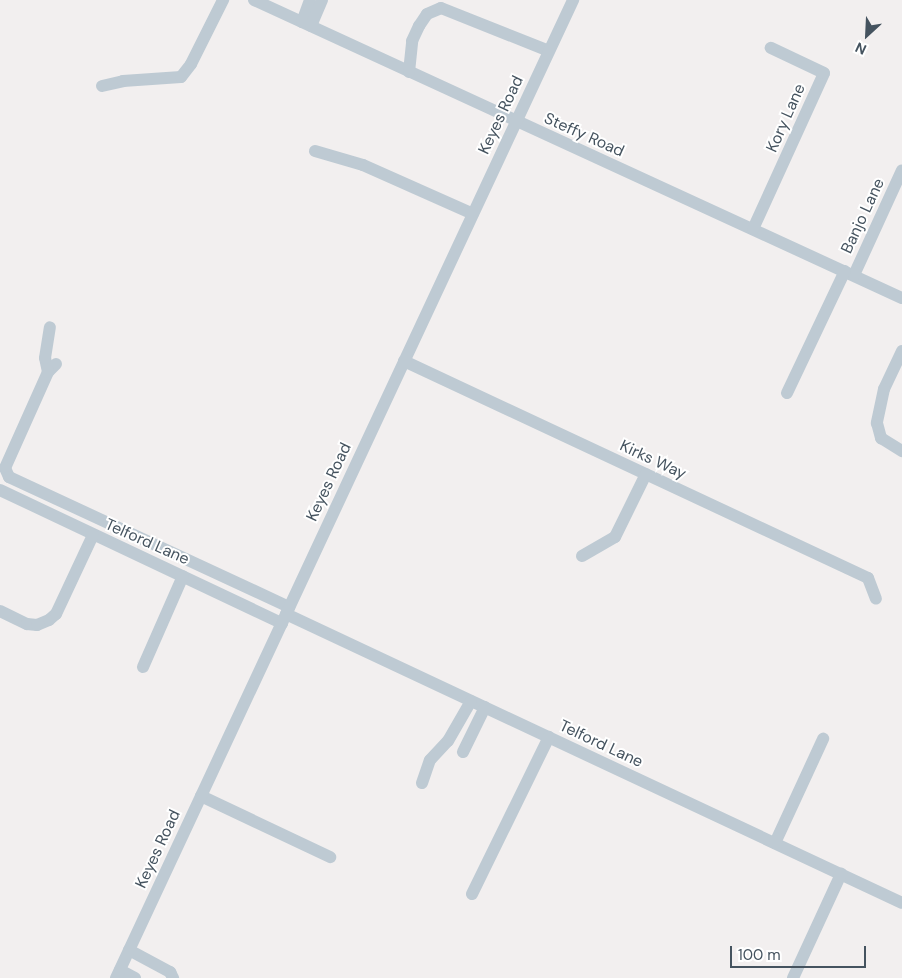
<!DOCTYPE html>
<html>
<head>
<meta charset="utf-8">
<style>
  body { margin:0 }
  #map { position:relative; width:902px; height:978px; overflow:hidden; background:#f2efef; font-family:"DM Sans",sans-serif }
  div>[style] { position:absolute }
  .minor>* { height:12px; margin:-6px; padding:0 6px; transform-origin:6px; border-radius:6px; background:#becad3 }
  span { translate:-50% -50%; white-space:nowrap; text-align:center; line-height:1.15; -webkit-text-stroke:4px #fff; paint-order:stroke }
  .street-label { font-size:16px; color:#45535f }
  .north { position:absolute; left:842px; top:10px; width:50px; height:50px; -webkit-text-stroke:4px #fff; paint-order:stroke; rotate:205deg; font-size:14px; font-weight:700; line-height:20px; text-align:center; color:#45535f }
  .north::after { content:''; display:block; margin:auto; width:18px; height:22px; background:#45535f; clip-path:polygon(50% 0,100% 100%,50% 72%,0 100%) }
  .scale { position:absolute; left:730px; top:946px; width:136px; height:22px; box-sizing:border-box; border:2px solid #45535f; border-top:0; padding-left:6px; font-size:15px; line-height:18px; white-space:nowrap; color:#45535f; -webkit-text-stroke:4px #fff; paint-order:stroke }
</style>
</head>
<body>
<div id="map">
  <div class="minor">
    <i style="left:254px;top:0;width:713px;rotate:24.7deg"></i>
    <i style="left:302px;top:22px;width:23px;rotate:-70deg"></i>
    <i style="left:311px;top:26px;width:28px;rotate:-67deg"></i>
    <i style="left:409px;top:72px;width:31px;rotate:-84deg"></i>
    <i style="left:412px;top:41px;width:17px;rotate:-65deg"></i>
    <i style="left:419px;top:26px;width:14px;rotate:-56deg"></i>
    <i style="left:427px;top:14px;width:15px;rotate:-23deg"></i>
    <i style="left:441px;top:8px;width:116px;rotate:21.7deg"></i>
    <i style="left:102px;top:86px;width:22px;rotate:-13deg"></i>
    <i style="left:123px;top:81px;width:58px;rotate:-3.9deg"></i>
    <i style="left:181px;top:77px;width:16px;rotate:-52deg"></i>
    <i style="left:191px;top:64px;width:72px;rotate:-63.4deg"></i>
    <i style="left:315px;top:151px;width:50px;rotate:16.3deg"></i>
    <i style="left:363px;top:165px;width:120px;rotate:24deg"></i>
    <i style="left:753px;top:229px;width:171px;rotate:-65.5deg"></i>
    <i style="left:824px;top:73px;width:59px;rotate:-154.7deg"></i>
    <i style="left:854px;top:275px;width:115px;rotate:-65.4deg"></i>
    <i style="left:902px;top:351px;width:42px;rotate:115.3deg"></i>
    <i style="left:884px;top:389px;width:35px;rotate:102deg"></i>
    <i style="left:877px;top:423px;width:16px;rotate:75deg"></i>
    <i style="left:881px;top:438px;width:25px;rotate:32deg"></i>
    <i style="left:404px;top:361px;width:512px;rotate:25.06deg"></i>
    <i style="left:868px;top:578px;width:22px;rotate:69deg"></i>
    <i style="left:56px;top:364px;width:11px;rotate:135deg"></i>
    <i style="left:48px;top:372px;width:105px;rotate:114.1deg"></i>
    <i style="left:5px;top:468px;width:10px;rotate:66deg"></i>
    <i style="left:9px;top:477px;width:309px;rotate:24.9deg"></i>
    <i style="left:48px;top:372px;width:14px;rotate:-102deg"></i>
    <i style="left:45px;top:358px;width:31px;rotate:-81deg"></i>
    <i style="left:787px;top:393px;width:135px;rotate:-64.6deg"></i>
    <i style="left:0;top:490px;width:312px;rotate:25.3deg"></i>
    <i style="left:582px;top:556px;width:38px;rotate:-30deg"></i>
    <i style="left:615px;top:537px;width:70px;rotate:-63.8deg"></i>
    <i style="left:0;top:611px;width:30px;rotate:26deg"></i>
    <i style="left:27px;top:624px;width:10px;rotate:6deg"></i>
    <i style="left:37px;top:625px;width:13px;rotate:-23deg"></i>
    <i style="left:49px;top:620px;width:9px;rotate:-41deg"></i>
    <i style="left:56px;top:614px;width:87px;rotate:-64.9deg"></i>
    <i style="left:286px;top:614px;width:680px;rotate:25.13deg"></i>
    <i style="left:143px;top:667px;width:99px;rotate:-66.3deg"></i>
    <i style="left:463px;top:752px;width:50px;rotate:-63.9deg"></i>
    <i style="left:422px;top:783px;width:24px;rotate:-71deg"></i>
    <i style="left:430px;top:760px;width:26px;rotate:-47deg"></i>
    <i style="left:448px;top:741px;width:46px;rotate:-60.1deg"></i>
    <i style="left:201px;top:796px;width:143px;rotate:25.3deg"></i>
    <i style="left:775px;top:843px;width:115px;rotate:-65.2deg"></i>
    <i style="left:472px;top:894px;width:175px;rotate:-63.9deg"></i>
    <i style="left:129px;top:950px;width:47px;rotate:28.2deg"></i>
    <i style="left:170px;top:972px;width:7px;rotate:63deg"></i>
    <i style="left:120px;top:970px;width:17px;rotate:28deg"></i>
    <i style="left:116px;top:978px;width:1080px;rotate:-64.95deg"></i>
    <i style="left:793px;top:978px;width:115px;rotate:-65.2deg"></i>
  </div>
  <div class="street-label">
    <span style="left:501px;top:115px;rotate:-65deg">Keyes Road</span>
    <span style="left:786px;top:118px;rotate:-66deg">Kory Lane</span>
    <span style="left:584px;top:135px;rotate:24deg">Steffy Road</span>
    <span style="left:863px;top:216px;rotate:-65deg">Banjo Lane</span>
    <span style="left:653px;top:460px;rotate:25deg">Kirks Way</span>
    <span style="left:329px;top:482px;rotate:-65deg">Keyes Road</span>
    <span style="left:147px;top:542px;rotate:24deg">Telford Lane</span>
    <span style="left:601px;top:744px;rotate:25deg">Telford Lane</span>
    <span style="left:158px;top:849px;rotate:-65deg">Keyes Road</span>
  </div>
  <div class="north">N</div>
  <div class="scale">100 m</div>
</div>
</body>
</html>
